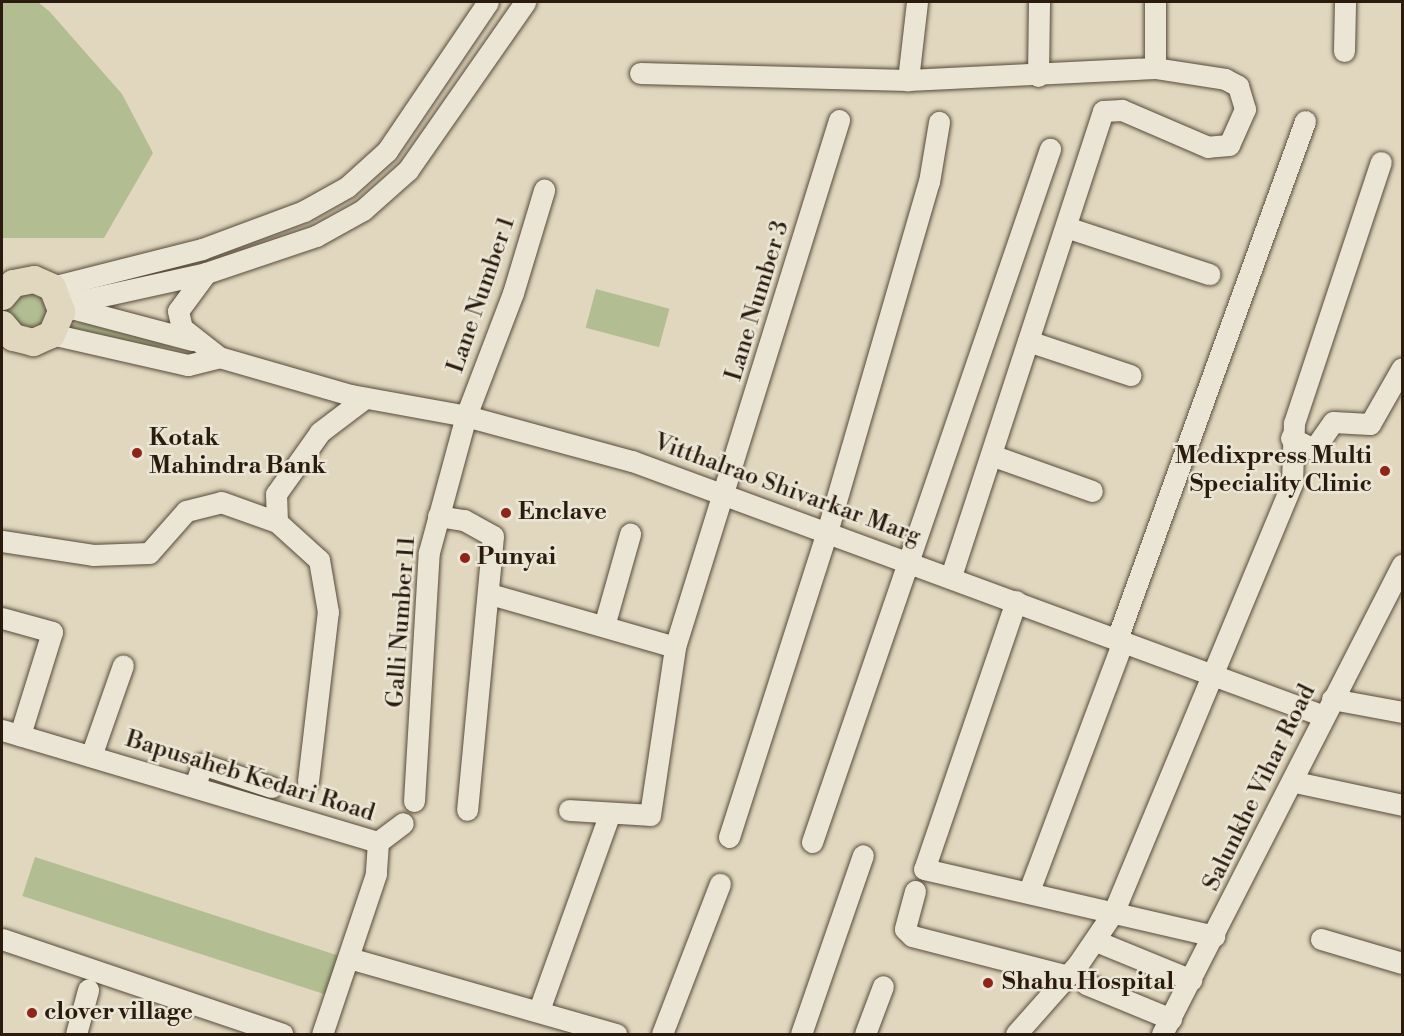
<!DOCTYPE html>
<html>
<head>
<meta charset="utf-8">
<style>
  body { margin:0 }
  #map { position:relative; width:1404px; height:1036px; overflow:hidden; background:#e0d7be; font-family:"Libre Bodoni",serif }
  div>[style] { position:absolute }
  .green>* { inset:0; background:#b2be92; transform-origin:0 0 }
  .roads { filter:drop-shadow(0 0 2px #584a3a) drop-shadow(0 0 2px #584a3a) }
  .minor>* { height:21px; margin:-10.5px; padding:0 10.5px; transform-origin:10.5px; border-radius:10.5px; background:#ebe5d5 }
  .major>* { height:27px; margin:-13.5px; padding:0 13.5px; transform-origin:13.5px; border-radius:13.5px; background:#e0d7be }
  .dots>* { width:16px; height:16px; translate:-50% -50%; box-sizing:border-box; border:3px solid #ebe5d5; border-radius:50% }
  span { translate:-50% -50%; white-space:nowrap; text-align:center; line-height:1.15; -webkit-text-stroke:5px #ebe5d5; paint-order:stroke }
  .street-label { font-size:24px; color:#2a1b0e }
  .poi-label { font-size:24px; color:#2a1b0e; font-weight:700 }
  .left { translate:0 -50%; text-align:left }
  .right { translate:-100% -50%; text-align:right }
  .frame { position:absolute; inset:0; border:3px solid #2a1b0e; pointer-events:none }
</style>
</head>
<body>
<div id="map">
  <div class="green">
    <i style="clip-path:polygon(2px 2px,38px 2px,50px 12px,122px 94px,153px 153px,104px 238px,2px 238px)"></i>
    <i style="clip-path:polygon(26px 288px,82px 311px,27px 336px,2px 321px,2px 300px)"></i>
    <i style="left:596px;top:289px;width:76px;height:40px;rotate:15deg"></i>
    <i style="clip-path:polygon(85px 319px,175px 348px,44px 339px)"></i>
    <i style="left:35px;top:857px;width:330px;height:41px;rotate:18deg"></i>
  </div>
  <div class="roads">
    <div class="minor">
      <i style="left:917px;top:2px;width:79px;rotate:96.6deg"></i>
      <i style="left:908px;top:80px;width:247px;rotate:-2.8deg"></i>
      <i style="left:1155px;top:68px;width:71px;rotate:8.9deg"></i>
      <i style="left:1225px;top:79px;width:15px;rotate:28deg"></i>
      <i style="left:1238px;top:86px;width:24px;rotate:73deg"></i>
      <i style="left:1245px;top:109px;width:39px;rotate:114deg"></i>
      <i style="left:1229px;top:145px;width:21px;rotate:175deg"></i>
      <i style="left:1208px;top:147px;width:94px;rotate:-156.7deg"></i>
      <i style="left:1122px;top:110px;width:19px;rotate:177deg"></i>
      <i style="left:1103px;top:111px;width:490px;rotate:108.1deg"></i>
      <i style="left:1155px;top:2px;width:66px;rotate:90deg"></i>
      <i style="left:1344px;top:51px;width:49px;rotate:-88.8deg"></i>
      <i style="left:640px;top:73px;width:268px;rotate:1.5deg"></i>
      <i style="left:1038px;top:76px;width:74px;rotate:-89.2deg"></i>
      <i style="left:1066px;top:227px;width:151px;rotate:18.2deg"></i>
      <i style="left:206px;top:273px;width:47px;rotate:126.4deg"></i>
      <i style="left:178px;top:311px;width:17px;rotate:77deg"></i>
      <i style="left:182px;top:328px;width:47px;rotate:38.1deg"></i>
      <i style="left:219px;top:357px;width:137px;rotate:16.1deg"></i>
      <i style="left:351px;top:395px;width:117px;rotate:10.3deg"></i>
      <i style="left:466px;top:416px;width:172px;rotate:15.2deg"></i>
      <i style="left:632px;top:461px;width:737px;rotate:20.23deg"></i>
      <i style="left:52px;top:287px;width:155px;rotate:-14.2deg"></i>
      <i style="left:202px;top:249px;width:109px;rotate:-20.4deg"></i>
      <i style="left:304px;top:211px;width:49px;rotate:-29.2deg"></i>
      <i style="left:347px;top:187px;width:54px;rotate:-42deg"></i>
      <i style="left:387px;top:151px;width:180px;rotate:-55.9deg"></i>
      <i style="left:61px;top:305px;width:148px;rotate:-12.4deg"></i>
      <i style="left:206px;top:273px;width:116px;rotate:-18.6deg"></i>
      <i style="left:316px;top:236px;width:54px;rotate:-29deg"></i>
      <i style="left:363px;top:210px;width:60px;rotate:-41.6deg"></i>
      <i style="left:408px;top:170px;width:205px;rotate:-55.1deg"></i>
      <i style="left:64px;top:306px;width:133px;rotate:14.8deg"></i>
      <i style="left:51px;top:334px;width:140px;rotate:12.8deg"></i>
      <i style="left:188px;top:365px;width:32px;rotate:-14deg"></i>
      <i style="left:1028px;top:341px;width:108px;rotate:18.4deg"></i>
      <i style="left:1291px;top:438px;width:25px;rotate:26deg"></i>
      <i style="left:1314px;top:449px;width:33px;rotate:-55deg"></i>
      <i style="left:1333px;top:422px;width:37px;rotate:3deg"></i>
      <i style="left:1370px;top:424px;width:64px;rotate:-60.3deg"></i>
      <i style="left:991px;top:455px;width:107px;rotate:19.6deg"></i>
      <i style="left:438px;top:516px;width:26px;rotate:9deg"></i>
      <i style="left:464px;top:520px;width:33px;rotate:29deg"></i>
      <i style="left:493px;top:536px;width:275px;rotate:95.4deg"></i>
      <i style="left:2px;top:541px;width:92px;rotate:8.7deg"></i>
      <i style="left:93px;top:555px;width:56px;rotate:-2deg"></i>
      <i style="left:149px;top:553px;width:56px;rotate:-48.6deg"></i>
      <i style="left:186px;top:511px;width:36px;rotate:-14deg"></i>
      <i style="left:221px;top:502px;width:59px;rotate:19.7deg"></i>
      <i style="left:490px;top:594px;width:192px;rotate:16deg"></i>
      <i style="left:1016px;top:601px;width:283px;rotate:108.9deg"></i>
      <i style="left:924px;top:869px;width:298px;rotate:13deg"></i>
      <i style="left:2px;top:618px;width:52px;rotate:15.6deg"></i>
      <i style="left:52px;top:632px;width:108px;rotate:107.3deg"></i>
      <i style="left:604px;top:626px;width:96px;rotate:-74.2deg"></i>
      <i style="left:1117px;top:639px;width:551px;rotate:-70.05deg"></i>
      <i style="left:1332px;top:699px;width:71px;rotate:10.5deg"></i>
      <i style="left:2px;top:730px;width:392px;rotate:16.6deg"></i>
      <i style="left:378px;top:842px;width:32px;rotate:94deg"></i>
      <i style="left:376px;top:874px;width:169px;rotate:108.6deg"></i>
      <i style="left:91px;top:756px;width:96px;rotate:-70.6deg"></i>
      <i style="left:308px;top:781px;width:170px;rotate:-83.3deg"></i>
      <i style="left:328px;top:612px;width:53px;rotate:-99.8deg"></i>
      <i style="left:319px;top:560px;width:57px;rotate:-137.9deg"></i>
      <i style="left:277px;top:522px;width:28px;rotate:-92deg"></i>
      <i style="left:276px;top:494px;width:76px;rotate:-54.6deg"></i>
      <i style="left:320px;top:432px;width:56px;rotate:-37.1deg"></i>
      <i style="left:1295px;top:782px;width:109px;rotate:12.1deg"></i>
      <i style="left:195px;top:786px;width:23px;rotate:-72deg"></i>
      <i style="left:202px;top:764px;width:73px;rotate:18.4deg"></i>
      <i style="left:414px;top:801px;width:249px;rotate:-86.6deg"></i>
      <i style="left:429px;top:552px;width:141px;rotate:-74.8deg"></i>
      <i style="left:466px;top:416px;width:132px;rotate:-69.1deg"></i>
      <i style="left:513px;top:293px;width:108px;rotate:-73.2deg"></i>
      <i style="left:569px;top:810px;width:81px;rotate:3.5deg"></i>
      <i style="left:650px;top:815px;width:170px;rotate:-81.5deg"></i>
      <i style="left:675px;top:647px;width:552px;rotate:-72.71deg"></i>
      <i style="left:729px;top:837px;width:320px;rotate:-72.2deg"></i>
      <i style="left:827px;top:532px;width:365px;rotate:-73.8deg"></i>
      <i style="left:929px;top:182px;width:61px;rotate:-80.5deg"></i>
      <i style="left:378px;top:842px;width:31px;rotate:-37deg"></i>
      <i style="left:812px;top:842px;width:733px;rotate:-71.05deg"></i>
      <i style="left:915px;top:891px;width:39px;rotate:105deg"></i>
      <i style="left:905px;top:929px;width:10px;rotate:45deg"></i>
      <i style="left:912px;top:936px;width:161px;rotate:14.4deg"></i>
      <i style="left:1029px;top:891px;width:267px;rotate:-69.4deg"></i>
      <i style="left:2px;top:939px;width:296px;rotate:18.7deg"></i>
      <i style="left:1321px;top:939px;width:84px;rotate:16.5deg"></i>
      <i style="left:1096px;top:941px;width:103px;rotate:22.3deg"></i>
      <i style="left:349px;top:958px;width:278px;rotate:15.9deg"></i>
      <i style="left:1086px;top:984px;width:92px;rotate:22.4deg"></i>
      <i style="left:539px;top:1010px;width:206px;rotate:-70.2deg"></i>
      <i style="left:76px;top:1034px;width:46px;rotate:-74.7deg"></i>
      <i style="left:662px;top:1034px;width:161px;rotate:-68.9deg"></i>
      <i style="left:801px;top:1034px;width:189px;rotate:-70.9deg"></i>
      <i style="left:865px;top:1034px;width:51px;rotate:-69.4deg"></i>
      <i style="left:1016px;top:1034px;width:94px;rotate:-48.5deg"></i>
      <i style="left:1078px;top:964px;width:64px;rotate:-55.8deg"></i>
      <i style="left:1114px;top:911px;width:464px;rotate:-67.4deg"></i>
      <i style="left:1292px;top:483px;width:60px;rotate:-88.1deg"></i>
      <i style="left:1294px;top:423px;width:275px;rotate:-71.6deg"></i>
      <i style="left:1162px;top:1034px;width:527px;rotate:-62.9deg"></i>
    </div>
    <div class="major">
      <i style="left:2px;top:296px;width:17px;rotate:-50deg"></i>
      <i style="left:13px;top:283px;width:21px;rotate:-11deg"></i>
      <i style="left:34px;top:279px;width:20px;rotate:24deg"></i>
      <i style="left:52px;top:287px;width:26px;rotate:69deg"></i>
      <i style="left:61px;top:311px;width:25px;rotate:113deg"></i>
      <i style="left:51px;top:334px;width:20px;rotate:156deg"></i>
      <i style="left:33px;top:342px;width:21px;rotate:-166deg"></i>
      <i style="left:13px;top:337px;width:17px;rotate:-130deg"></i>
    </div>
  </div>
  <div class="dots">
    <i style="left:137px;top:453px;background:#8f2418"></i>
    <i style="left:1385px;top:471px;background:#8f2418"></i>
    <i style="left:506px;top:513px;background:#8f2418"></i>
    <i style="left:465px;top:558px;background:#8f2418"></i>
    <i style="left:988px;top:983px;background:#8f2418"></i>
    <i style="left:32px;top:1013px;background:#8f2418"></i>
  </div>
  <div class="street-label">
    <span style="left:482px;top:295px;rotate:-71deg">Lane Number 1</span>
    <span style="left:758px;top:301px;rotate:-73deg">Lane Number 3</span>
    <span style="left:787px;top:490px;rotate:20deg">Vitthalrao Shivarkar Marg</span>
    <span style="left:402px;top:622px;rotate:-86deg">Galli Number 11</span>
    <span style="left:250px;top:777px;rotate:17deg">Bapusaheb Kedari Road</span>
    <span style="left:1260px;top:788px;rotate:-64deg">Salunkhe Vihar Road</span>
  </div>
  <div class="poi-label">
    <span class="left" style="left:149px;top:453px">Kotak<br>Mahindra Bank</span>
    <span class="right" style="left:1372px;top:471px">Medixpress Multi<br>Speciality Clinic</span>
    <span class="left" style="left:518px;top:513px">Enclave</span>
    <span class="left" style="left:477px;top:558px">Punyai</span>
    <span class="left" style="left:1002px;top:983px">Shahu Hospital</span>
    <span class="left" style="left:44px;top:1013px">clover village</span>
  </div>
  <div class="frame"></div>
</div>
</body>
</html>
